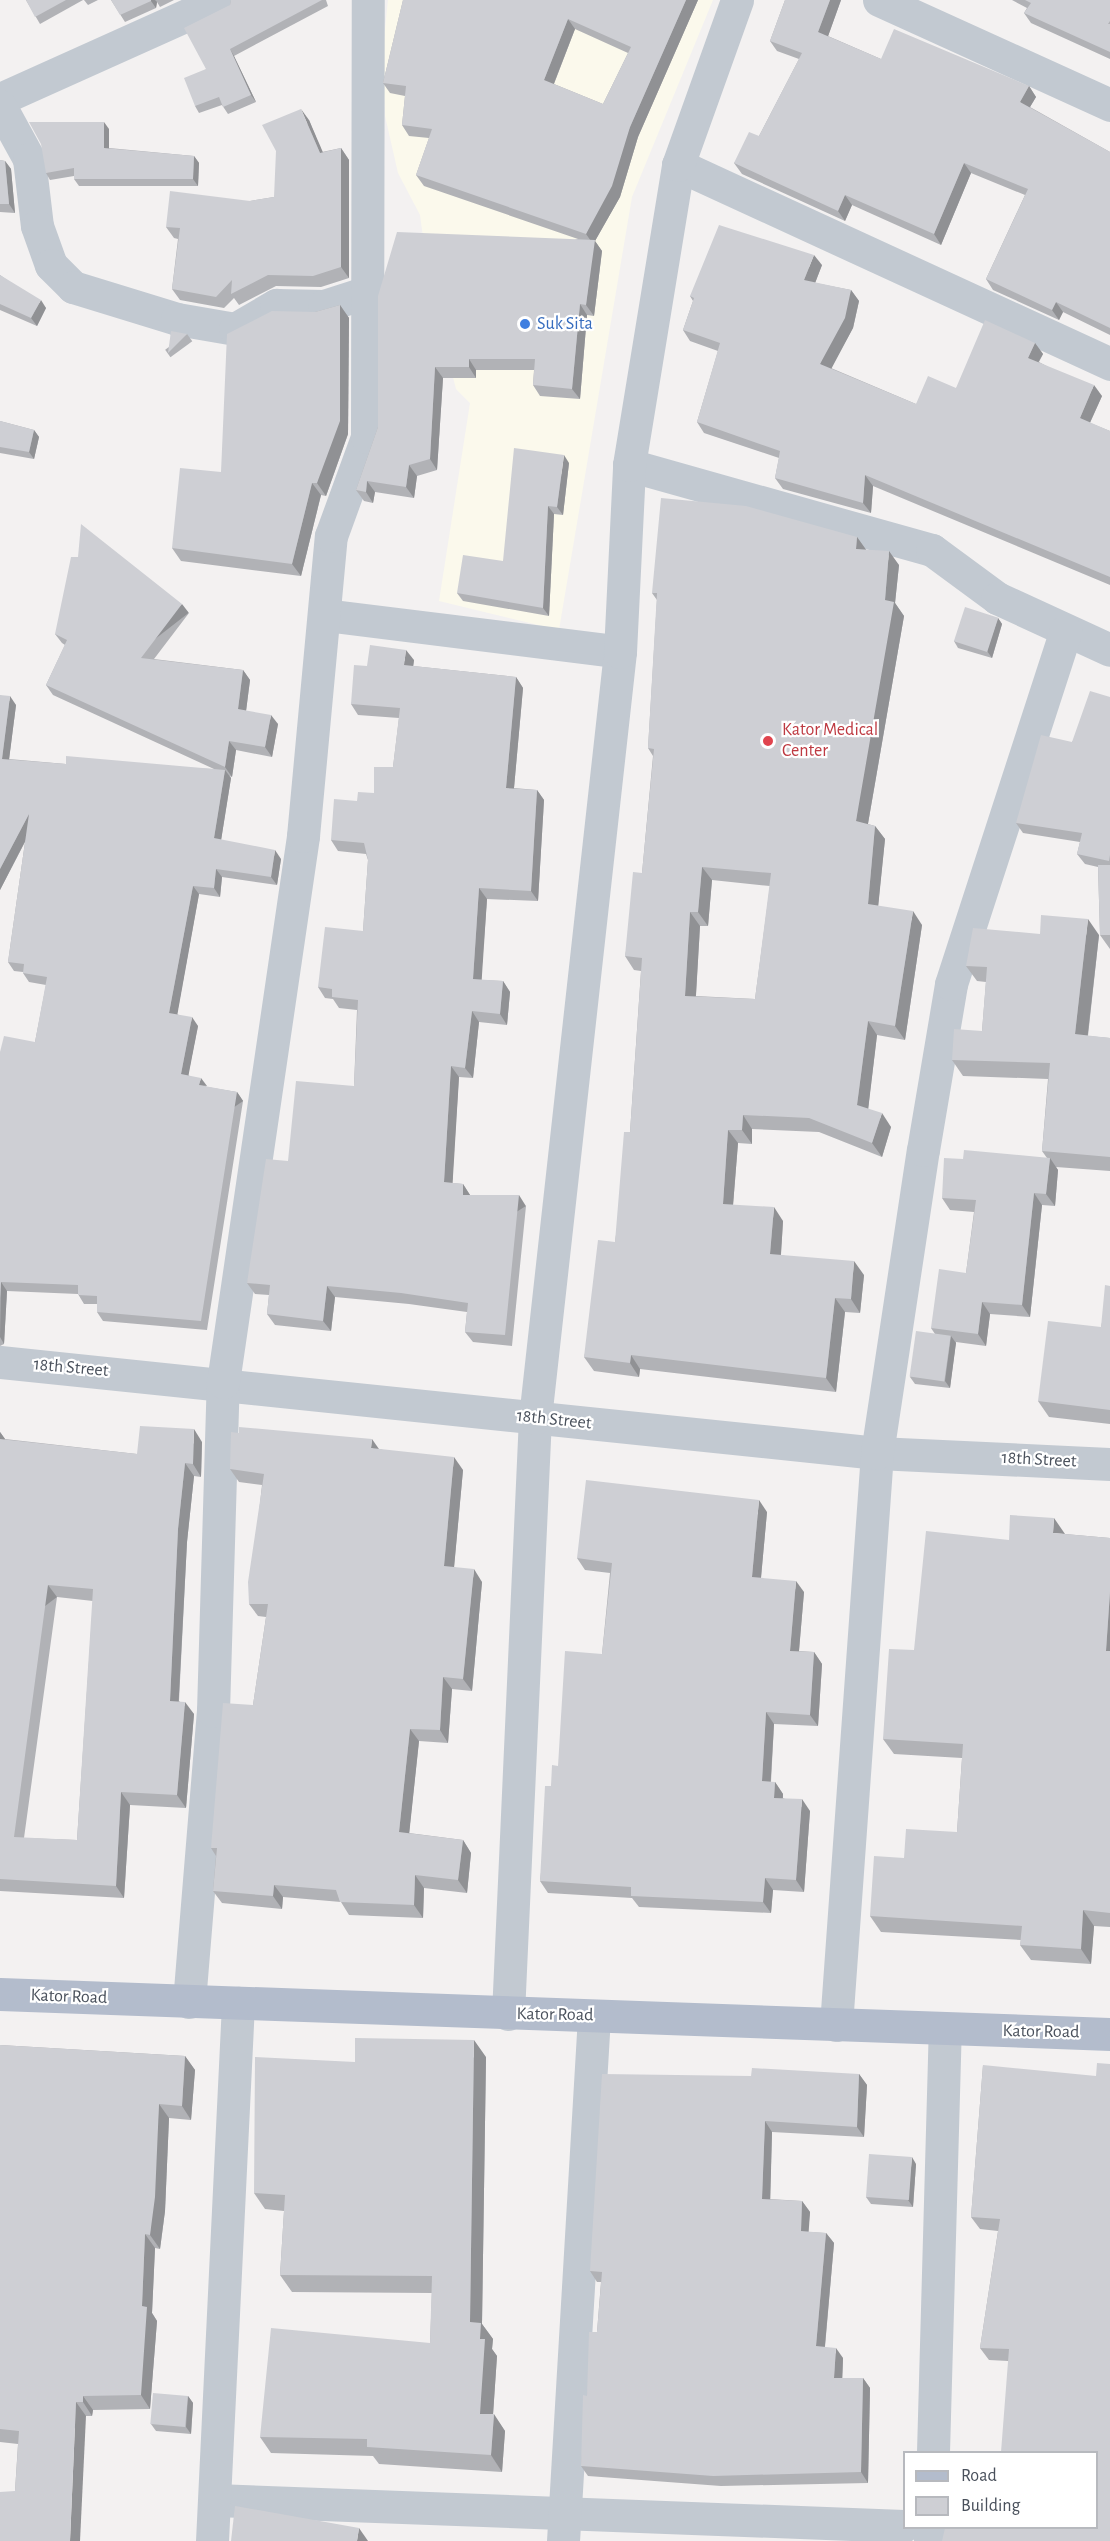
<!DOCTYPE html>
<html>
<head>
<meta charset="utf-8">
<style>
  body { margin:0 }
  #map { position:relative; width:1110px; height:2541px; overflow:hidden; background:#f3f1f1; font-family:"Alegreya Sans",sans-serif }
  div>[style] { position:absolute }
  .commercial>* { inset:0; background:#fbf9ec }
  .minor>* { height:33px; margin:-16.5px; padding:0 16.5px; transform-origin:16.5px; border-radius:16.5px; background:#c2c9d1 }
  .major>* { height:33px; margin:-16.5px; padding:0 16.5px; transform-origin:16.5px; border-radius:16.5px; background:#b3bccc }
  .wall>* { inset:0; background:#b1b2b6; transform-origin:0 0 }
  .shaded-wall>* { inset:0; background:#909194; transform-origin:0 0 }
  .building>* { inset:0; background:#cecfd4; transform-origin:0 0 }
  .dots>* { width:16px; height:16px; translate:-50% -50%; box-sizing:border-box; border:3px solid #fff; border-radius:50% }
  span { translate:-50% -50%; white-space:nowrap; text-align:center; line-height:1.15; -webkit-text-stroke:4.5px #fff; paint-order:stroke }
  .shop-label { font-size:18px; color:#366cbe }
  .left { translate:0 -50%; text-align:left }
  .health-label { font-size:18px; color:#be3a42 }
  .street-label { font-size:18px; color:#4a515c }
  .legend { position:absolute; left:903px; top:2451px; width:195px; height:78px; box-sizing:border-box; background:#fff; border:2px solid #b7b9be; margin:0; padding:8px 10px; list-style:none; font-size:18px; color:#4a515c }
  .legend li { display:flex; align-items:center; gap:12px; height:30px }
  .legend b { width:30px; border:2px solid #b7b9be }
</style>
</head>
<body>
<div id="map">
  <div class="commercial">
    <i style="clip-path:polygon(388px 0,713px 0,632px 197px,559px 630px,439px 601px,470px 403px,456px 389px,430px 288px,420px 215px,398px 173px,385px 116px,382px 57px)"></i>
  </div>
  <div class="minor">
    <i style="left:879px;top:0;width:254px;rotate:24.4deg"></i>
    <i style="left:0;top:99px;width:241px;rotate:-24.2deg"></i>
    <i style="left:0;top:106px;width:60px;rotate:61.3deg"></i>
    <i style="left:29px;top:159px;width:67px;rotate:83.2deg"></i>
    <i style="left:37px;top:226px;width:41px;rotate:70.3deg"></i>
    <i style="left:51px;top:265px;width:31px;rotate:45deg"></i>
    <i style="left:73px;top:287px;width:109px;rotate:17.1deg"></i>
    <i style="left:177px;top:319px;width:59px;rotate:9.8deg"></i>
    <i style="left:235px;top:329px;width:48px;rotate:-30.3deg"></i>
    <i style="left:276px;top:305px;width:48px;rotate:1.2deg"></i>
    <i style="left:324px;top:306px;width:45px;rotate:-18deg"></i>
    <i style="left:678px;top:165px;width:476px;rotate:24.7deg"></i>
    <i style="left:629px;top:465px;width:315px;rotate:15.7deg"></i>
    <i style="left:932px;top:550px;width:81px;rotate:36.4deg"></i>
    <i style="left:997px;top:598px;width:124px;rotate:24.7deg"></i>
    <i style="left:325px;top:615px;width:297px;rotate:7.1deg"></i>
    <i style="left:0;top:1362px;width:882px;rotate:5.92deg"></i>
    <i style="left:877px;top:1453px;width:233px;rotate:2.7deg"></i>
    <i style="left:189px;top:2002px;width:292px;rotate:-85.3deg"></i>
    <i style="left:213px;top:1711px;width:329px;rotate:-88.3deg"></i>
    <i style="left:223px;top:1382px;width:552px;rotate:-81.66deg"></i>
    <i style="left:303px;top:836px;width:301px;rotate:-84.7deg"></i>
    <i style="left:331px;top:536px;width:105px;rotate:-70deg"></i>
    <i style="left:367px;top:437px;width:437px;rotate:-89.9deg"></i>
    <i style="left:508px;top:2014px;width:597px;rotate:-87.41deg"></i>
    <i style="left:535px;top:1418px;width:771px;rotate:-83.67deg"></i>
    <i style="left:620px;top:652px;width:187px;rotate:-87.2deg"></i>
    <i style="left:629px;top:465px;width:304px;rotate:-80.7deg"></i>
    <i style="left:678px;top:165px;width:175px;rotate:-70.3deg"></i>
    <i style="left:836px;top:2025px;width:573px;rotate:-85.9deg"></i>
    <i style="left:877px;top:1453px;width:306px;rotate:-81.4deg"></i>
    <i style="left:923px;top:1150px;width:168px;rotate:-80.4deg"></i>
    <i style="left:951px;top:984px;width:371px;rotate:-72deg"></i>
    <i style="left:933px;top:2452px;width:422px;rotate:-88.4deg"></i>
    <i style="left:215px;top:2500px;width:689px;rotate:2.16deg"></i>
    <i style="left:212px;top:2541px;width:539px;rotate:-87.23deg"></i>
    <i style="left:563px;top:2541px;width:526px;rotate:-86.62deg"></i>
    <i style="left:930px;top:2541px;width:13px;rotate:-90deg"></i>
  </div>
  <div class="major">
    <i style="left:0;top:1994px;width:1111px;rotate:2.06deg"></i>
  </div>
  <div class="wall">
    <i style="clip-path:polygon(26px 0,83px 0,40px 24px)"></i>
    <i style="clip-path:polygon(84px 0,98px 0,88px 5px)"></i>
    <i style="clip-path:polygon(111px 0,174px 0,160px 7px,157px 2px,156px 8px,125px 22px)"></i>
    <i style="clip-path:polygon(231px 0,326px 0,328px 6px,234px 56px,256px 102px,228px 114px,222px 105px,199px 113px,195px 106px,206px 69px,230px 5px)"></i>
    <i style="clip-path:polygon(evenodd,403px 0,698px 0,638px 137px,620px 197px,595px 241px,602px 251px,594px 316px,587px 315px,580px 399px,540px 396px,533px 385px,534px 370px,476px 370px,476px 378px,443px 378px,437px 470px,417px 476px,414px 498px,375px 492px,373px 503px,364px 501px,356px 490px,378px 427px,378px 296px,578px 239px,424px 186px,416px 175px,429px 138px,409px 136px,402px 125px,405px 96px,390px 93px,383px 83px,403px 0,575px 29px,628px 53px,603px 104px,554px 84px,575px 29px)"></i>
    <i style="clip-path:polygon(785px 0,841px 0,828px 36px,881px 59px,1029px 86px,1036px 97px,1030px 107px,1110px 152px,1110px 335px,1063px 312px,1059px 320px,993px 290px,986px 279px,1025px 195px,971px 173px,941px 245px,852px 205px,845px 221px,742px 174px,734px 163px,759px 136px,799px 59px,777px 51px,770px 41px)"></i>
    <i style="clip-path:polygon(1012px 0,1110px 0,1110px 59px,1031px 23px,1024px 13px,1027px 8px)"></i>
    <i style="clip-path:polygon(309px 120px,322px 152px,341px 148px,349px 160px,349px 278px,321px 287px,276px 286px,239px 305px,234px 298px,224px 308px,180px 300px,172px 289px,178px 239px,174px 238px,166px 227px,250px 201px,274px 197px)"></i>
    <i style="clip-path:polygon(109px 129px,109px 148px,194px 156px,199px 163px,198px 186px,79px 186px,74px 179px,74px 176px,50px 180px,46px 173px)"></i>
    <i style="clip-path:polygon(0 160px,5px 161px,11px 169px,15px 213px,0 212px)"></i>
    <i style="clip-path:polygon(822px 265px,815px 283px,851px 290px,859px 301px,853px 328px,831px 368px,916px 404px,956px 388px,1035px 343px,1043px 354px,1039px 362px,1102px 396px,1090px 423px,1110px 431px,1110px 585px,873px 486px,871px 513px,783px 489px,775px 478px,779px 458px,704px 433px,697px 422px,718px 351px,690px 341px,683px 330px,693px 301px,690px 296px)"></i>
    <i style="clip-path:polygon(0 275px,46px 308px,37px 326px,0 310px)"></i>
    <i style="clip-path:polygon(340px 305px,349px 318px,348px 434px,326px 496px,321px 495px,301px 576px,181px 561px,172px 548px,221px 472px,315px 312px)"></i>
    <i style="left:187px;top:334px;width:9px;height:27px;rotate:54deg"></i>
    <i style="clip-path:polygon(0 421px,34px 430px,39px 437px,34px 459px,0 453px)"></i>
    <i style="clip-path:polygon(569px 463px,563px 515px,554px 514px,549px 616px,463px 601px,457px 593px,503px 561px)"></i>
    <i style="clip-path:polygon(evenodd,857px 537px,866px 550px,899px 565px,895px 603px,904px 616px,868px 824px,875px 826px,885px 839px,878px 906px,922px 925px,905px 1040px,877px 1035px,868px 1109px,891px 1127px,882px 1157px,819px 1132px,752px 1129px,752px 1144px,738px 1143px,733px 1205px,783px 1221px,781px 1255px,864px 1275px,860px 1313px,845px 1312px,836px 1392px,640px 1369px,639px 1377px,594px 1371px,584px 1357px,615px 1242px,630px 1132px,641px 971px,634px 970px,625px 956px,642px 873px,653px 756px,648px 748px,657px 600px,652px 593px,857px 537px,712px 880px,770px 886px,755px 999px,696px 996px,700px 926px,708px 926px,712px 880px)"></i>
    <i style="clip-path:polygon(189px 613px,154px 659px,243px 670px,250px 680px,246px 711px,278px 724px,272px 757px,236px 750px,232px 777px,229px 776px,231px 778px,221px 840px,281px 859px,277px 885px,222px 877px,220px 897px,199px 894px,177px 1014px,198px 1026px,188px 1075px,207px 1087px,237px 1092px,243px 1101px,207px 1330px,103px 1321px,97px 1312px,97px 1304px,84px 1304px,78px 1294px,7px 1291px,4px 1344px,0 1346px,0 1052px,35px 1042px,46px 985px,29px 982px,23px 973px,23px 972px,14px 971px,8px 962px,25px 842px,0 890px,0 695px,16px 705px,9px 759px,66px 764px,214px 769px,53px 695px,46px 685px,65px 645px,62px 643px,55px 634px)"></i>
    <i style="clip-path:polygon(998px 618px,1002px 624px,992px 658px,958px 648px,954px 641px)"></i>
    <i style="clip-path:polygon(414px 660px,413px 666px,516px 677px,523px 688px,514px 788px,537px 790px,544px 800px,538px 901px,487px 899px,481px 980px,503px 981px,510px 992px,507px 1025px,479px 1022px,473px 1078px,459px 1077px,452px 1183px,463px 1184px,470px 1195px,526px 1206px,512px 1346px,473px 1342px,465px 1332px,467px 1312px,409px 1304px,335px 1297px,331px 1331px,275px 1325px,267px 1314px,269px 1295px,255px 1294px,247px 1283px,288px 1161px,354px 1086px,357px 1010px,339px 1008px,333px 999px,325px 998px,318px 987px,363px 931px,368px 860px,366px 854px,338px 851px,331px 840px,357px 801px,374px 793px,393px 767px,399px 718px,358px 715px,351px 704px,367px 666px)"></i>
    <i style="clip-path:polygon(1110px 697px,1110px 949px,1100px 935px,1098px 867px,1085px 864px,1077px 854px,1080px 842px,1023px 833px,1016px 823px,1072px 742px)"></i>
    <i style="clip-path:polygon(1040px 934px,1099px 935px,1088px 1036px,1110px 1038px,1110px 1171px,1056px 1167px,1058px 1170px,1055px 1206px,1042px 1205px,1030px 1317px,990px 1314px,986px 1346px,956px 1342px,950px 1388px,915px 1384px,910px 1377px,935px 1334px,931px 1328px,966px 1273px,974px 1212px,950px 1210px,942px 1198px,963px 1159px,1047px 1158px,1042px 1151px,1048px 1079px,963px 1076px,952px 1060px,982px 1031px,986px 982px,977px 981px,966px 966px)"></i>
    <i style="clip-path:polygon(1110px 1286px,1110px 1424px,1049px 1417px,1038px 1401px,1101px 1327px)"></i>
    <i style="clip-path:polygon(evenodd,0 1432px,5px 1439px,137px 1454px,202px 1442px,201px 1477px,194px 1476px,187px 1542px,179px 1701px,194px 1714px,186px 1808px,130px 1805px,124px 1898px,0 1891px,0 1432px,57px 1597px,93px 1601px,77px 1840px,24px 1838px,57px 1597px)"></i>
    <i style="clip-path:polygon(379px 1449px,463px 1470px,454px 1567px,482px 1582px,472px 1691px,452px 1689px,448px 1743px,419px 1741px,409px 1833px,463px 1840px,471px 1853px,467px 1893px,424px 1888px,423px 1918px,349px 1915px,341px 1902px,283px 1897px,282px 1909px,222px 1903px,213px 1891px,216px 1856px,211px 1848px,253px 1705px,266px 1617px,258px 1616px,249px 1604px,262px 1485px,239px 1482px,230px 1469px)"></i>
    <i style="clip-path:polygon(767px 1512px,761px 1578px,804px 1592px,799px 1651px,814px 1652px,822px 1664px,818px 1726px,774px 1724px,771px 1782px,775px 1782px,783px 1794px,783px 1798px,810px 1811px,804px 1892px,773px 1890px,771px 1913px,639px 1907px,632px 1898px,548px 1893px,540px 1881px,551px 1786px,602px 1654px,610px 1573px,585px 1570px,577px 1558px)"></i>
    <i style="clip-path:polygon(1065px 1534px,1110px 1538px,1110px 1927px,1094px 1926px,1091px 1964px,1031px 1960px,1020px 1945px,1021px 1940px,881px 1932px,870px 1916px,904px 1858px,957px 1832px,962px 1758px,894px 1754px,883px 1739px,914px 1650px,1009px 1540px)"></i>
    <i style="clip-path:polygon(0 2045px,185px 2056px,195px 2070px,191px 2120px,169px 2118px,165px 2211px,160px 2249px,155px 2248px,152px 2313px,157px 2321px,150px 2409px,93px 2410px,92px 2416px,86px 2416px,15px 2491px,18px 2444px,0 2442px)"></i>
    <i style="clip-path:polygon(486px 2057px,482px 2324px,493px 2339px,492px 2349px,497px 2356px,493px 2414px,505px 2431px,502px 2472px,379px 2464px,373px 2456px,271px 2453px,260px 2437px,430px 2343px,432px 2293px,292px 2292px,280px 2275px,284px 2211px,265px 2209px,254px 2193px,355px 2062px)"></i>
    <i style="clip-path:polygon(983px 2065px,1096px 2528px,1008px 2361px,989px 2360px,980px 2348px,998px 2231px,980px 2229px,971px 2217px)"></i>
    <i style="clip-path:polygon(859px 2074px,867px 2085px,864px 2137px,772px 2132px,770px 2199px,802px 2201px,810px 2212px,808px 2232px,826px 2233px,834px 2243px,825px 2347px,843px 2358px,842px 2378px,863px 2378px,870px 2388px,868px 2483px,721px 2486px,588px 2476px,581px 2466px,587px 2396px,597px 2332px,601px 2282px,597px 2282px,590px 2271px,751px 2076px)"></i>
    <i style="clip-path:polygon(916px 2164px,913px 2207px,871px 2204px,866px 2197px)"></i>
    <i style="clip-path:polygon(188px 2396px,193px 2403px,191px 2434px,156px 2431px,151px 2424px)"></i>
  </div>
  <div class="shaded-wall">
    <i style="clip-path:polygon(151px 0,155px 0,157px 2px,156px 8px,151px 1px)"></i>
    <i style="clip-path:polygon(686px 0,698px 0,638px 137px,620px 197px,595px 241px,602px 251px,594px 316px,586px 305px,593px 244px,586px 234px,630px 127px)"></i>
    <i style="clip-path:polygon(830px 0,841px 0,826px 42px,818px 32px)"></i>
    <i style="clip-path:polygon(568px 19px,575px 29px,551px 91px,544px 80px)"></i>
    <i style="clip-path:polygon(230px 49px,234px 56px,256px 102px,251px 95px)"></i>
    <i style="clip-path:polygon(1029px 86px,1036px 97px,1027px 112px,1020px 102px)"></i>
    <i style="clip-path:polygon(301px 109px,309px 120px,328px 164px,320px 153px)"></i>
    <i style="clip-path:polygon(104px 122px,109px 129px,109px 155px,104px 148px)"></i>
    <i style="clip-path:polygon(341px 148px,349px 160px,349px 278px,341px 267px)"></i>
    <i style="clip-path:polygon(194px 156px,199px 163px,198px 186px,193px 179px)"></i>
    <i style="clip-path:polygon(5px 161px,11px 169px,15px 213px,9px 204px)"></i>
    <i style="clip-path:polygon(964px 163px,971px 173px,941px 245px,934px 234px)"></i>
    <i style="clip-path:polygon(845px 195px,852px 205px,845px 221px,838px 211px)"></i>
    <i style="clip-path:polygon(814px 255px,822px 265px,812px 291px,804px 280px)"></i>
    <i style="clip-path:polygon(851px 290px,859px 301px,853px 328px,828px 375px,820px 364px)"></i>
    <i style="clip-path:polygon(41px 300px,46px 308px,37px 326px,31px 318px)"></i>
    <i style="clip-path:polygon(1056px 302px,1063px 312px,1059px 320px,1052px 310px)"></i>
    <i style="clip-path:polygon(580px 304px,587px 315px,580px 399px,572px 389px)"></i>
    <i style="clip-path:polygon(340px 305px,349px 318px,348px 434px,326px 496px,317px 483px)"></i>
    <i style="clip-path:polygon(1035px 343px,1043px 354px,1035px 368px,1028px 358px)"></i>
    <i style="clip-path:polygon(469px 359px,476px 370px,476px 378px,469px 367px)"></i>
    <i style="clip-path:polygon(435px 367px,443px 378px,437px 470px,430px 459px)"></i>
    <i style="clip-path:polygon(1094px 385px,1102px 396px,1087px 429px,1080px 418px)"></i>
    <i style="clip-path:polygon(34px 430px,39px 437px,34px 459px,29px 452px)"></i>
    <i style="clip-path:polygon(564px 455px,569px 463px,563px 515px,557px 507px)"></i>
    <i style="clip-path:polygon(409px 465px,417px 476px,414px 498px,406px 487px)"></i>
    <i style="clip-path:polygon(865px 475px,873px 486px,871px 513px,863px 503px)"></i>
    <i style="clip-path:polygon(367px 481px,375px 492px,373px 503px,366px 492px)"></i>
    <i style="clip-path:polygon(312px 483px,321px 495px,301px 576px,292px 564px)"></i>
    <i style="clip-path:polygon(548px 506px,554px 514px,549px 616px,543px 608px)"></i>
    <i style="clip-path:polygon(857px 537px,867px 551px,856px 549px)"></i>
    <i style="clip-path:polygon(889px 551px,899px 565px,895px 603px,904px 616px,866px 835px,856px 821px,885px 600px)"></i>
    <i style="left:182px;top:604px;width:11px;height:68px;rotate:52deg"></i>
    <i style="clip-path:polygon(998px 618px,1002px 624px,992px 658px,987px 651px)"></i>
    <i style="clip-path:polygon(406px 650px,414px 660px,412px 676px,404px 665px)"></i>
    <i style="clip-path:polygon(243px 670px,250px 680px,245px 719px,238px 709px)"></i>
    <i style="clip-path:polygon(516px 677px,523px 688px,513px 799px,506px 788px)"></i>
    <i style="clip-path:polygon(10px 696px,16px 705px,8px 768px,2px 759px)"></i>
    <i style="clip-path:polygon(271px 715px,278px 724px,272px 757px,265px 747px)"></i>
    <i style="clip-path:polygon(229px 741px,236px 750px,232px 777px,225px 767px)"></i>
    <i style="clip-path:polygon(225px 770px,231px 778px,220px 847px,214px 838px)"></i>
    <i style="clip-path:polygon(537px 790px,544px 800px,538px 901px,531px 891px)"></i>
    <i style="clip-path:polygon(29px 814px,35px 822px,0 890px,0 869px)"></i>
    <i style="clip-path:polygon(875px 826px,885px 839px,877px 918px,868px 904px)"></i>
    <i style="clip-path:polygon(275px 850px,281px 859px,277px 885px,271px 877px)"></i>
    <i style="clip-path:polygon(702px 867px,712px 880px,708px 926px,698px 912px)"></i>
    <i style="clip-path:polygon(216px 869px,222px 877px,220px 897px,214px 888px)"></i>
    <i style="clip-path:polygon(193px 886px,199px 894px,176px 1022px,169px 1013px)"></i>
    <i style="clip-path:polygon(479px 888px,487px 899px,481px 990px,473px 979px)"></i>
    <i style="clip-path:polygon(913px 911px,922px 925px,905px 1040px,895px 1026px)"></i>
    <i style="clip-path:polygon(690px 912px,700px 926px,695px 1010px,685px 996px)"></i>
    <i style="clip-path:polygon(1088px 919px,1099px 935px,1086px 1050px,1075px 1034px)"></i>
    <i style="clip-path:polygon(503px 981px,510px 992px,507px 1025px,500px 1014px)"></i>
    <i style="clip-path:polygon(472px 1011px,479px 1022px,473px 1078px,465px 1068px)"></i>
    <i style="clip-path:polygon(192px 1017px,198px 1026px,187px 1083px,181px 1074px)"></i>
    <i style="clip-path:polygon(868px 1021px,877px 1035px,867px 1119px,857px 1105px)"></i>
    <i style="clip-path:polygon(451px 1066px,459px 1077px,452px 1193px,444px 1182px)"></i>
    <i style="clip-path:polygon(201px 1078px,207px 1086px,199px 1085px)"></i>
    <i style="left:237px;top:1092px;width:11px;height:232px;rotate:56deg"></i>
    <i style="clip-path:polygon(882px 1113px,891px 1127px,882px 1157px,872px 1143px)"></i>
    <i style="clip-path:polygon(743px 1115px,752px 1129px,752px 1144px,742px 1130px)"></i>
    <i style="clip-path:polygon(728px 1130px,738px 1143px,732px 1218px,723px 1204px)"></i>
    <i style="clip-path:polygon(1050px 1158px,1058px 1170px,1055px 1206px,1046px 1194px)"></i>
    <i style="clip-path:polygon(463px 1184px,470px 1195px,463px 1195px)"></i>
    <i style="clip-path:polygon(1034px 1193px,1042px 1205px,1030px 1317px,1022px 1305px)"></i>
    <i style="left:519px;top:1195px;width:13px;height:141px;rotate:58deg"></i>
    <i style="clip-path:polygon(774px 1207px,783px 1221px,780px 1268px,770px 1254px)"></i>
    <i style="clip-path:polygon(854px 1261px,864px 1275px,860px 1313px,851px 1299px)"></i>
    <i style="clip-path:polygon(1px 1282px,7px 1291px,4px 1344px,0 1337px)"></i>
    <i style="clip-path:polygon(327px 1286px,335px 1297px,331px 1331px,323px 1321px)"></i>
    <i style="clip-path:polygon(835px 1298px,845px 1312px,836px 1392px,826px 1378px)"></i>
    <i style="clip-path:polygon(982px 1302px,990px 1314px,986px 1346px,978px 1334px)"></i>
    <i style="clip-path:polygon(951px 1336px,956px 1343px,950px 1388px,945px 1381px)"></i>
    <i style="clip-path:polygon(631px 1355px,640px 1369px,639px 1377px,630px 1363px)"></i>
    <i style="clip-path:polygon(194px 1429px,202px 1442px,201px 1477px,193px 1464px)"></i>
    <i style="clip-path:polygon(0 1432px,5px 1439px,0 1445px)"></i>
    <i style="clip-path:polygon(372px 1439px,381px 1452px,371px 1448px)"></i>
    <i style="clip-path:polygon(454px 1457px,463px 1470px,453px 1579px,444px 1566px)"></i>
    <i style="clip-path:polygon(185px 1463px,194px 1476px,187px 1542px,178px 1713px,170px 1701px,178px 1529px)"></i>
    <i style="clip-path:polygon(759px 1500px,767px 1512px,760px 1588px,752px 1577px)"></i>
    <i style="clip-path:polygon(1054px 1518px,1065px 1534px,1053px 1533px)"></i>
    <i style="clip-path:polygon(474px 1569px,482px 1582px,472px 1691px,463px 1679px)"></i>
    <i style="clip-path:polygon(796px 1581px,804px 1592px,798px 1662px,790px 1651px)"></i>
    <i style="left:48px;top:1585px;width:15px;height:254px;rotate:53deg"></i>
    <i style="clip-path:polygon(1110px 1592px,1110px 1657px,1106px 1651px)"></i>
    <i style="clip-path:polygon(814px 1652px,822px 1664px,818px 1726px,810px 1715px)"></i>
    <i style="clip-path:polygon(443px 1677px,452px 1689px,448px 1743px,440px 1730px)"></i>
    <i style="clip-path:polygon(185px 1702px,194px 1714px,186px 1808px,177px 1795px)"></i>
    <i style="clip-path:polygon(766px 1712px,774px 1724px,770px 1792px,762px 1781px)"></i>
    <i style="clip-path:polygon(410px 1729px,419px 1741px,408px 1845px,399px 1832px)"></i>
    <i style="clip-path:polygon(775px 1782px,783px 1794px,782px 1809px,774px 1798px)"></i>
    <i style="clip-path:polygon(121px 1792px,130px 1805px,124px 1898px,116px 1886px)"></i>
    <i style="clip-path:polygon(802px 1799px,810px 1811px,804px 1892px,796px 1880px)"></i>
    <i style="clip-path:polygon(463px 1840px,471px 1853px,467px 1893px,458px 1880px)"></i>
    <i style="clip-path:polygon(415px 1875px,424px 1888px,423px 1918px,414px 1905px)"></i>
    <i style="clip-path:polygon(765px 1878px,773px 1890px,771px 1913px,763px 1902px)"></i>
    <i style="clip-path:polygon(274px 1885px,283px 1897px,282px 1909px,273px 1896px)"></i>
    <i style="clip-path:polygon(1083px 1910px,1094px 1926px,1091px 1964px,1081px 1949px)"></i>
    <i style="clip-path:polygon(474px 2040px,486px 2057px,482px 2324px,493px 2339px,492px 2349px,497px 2356px,492px 2430px,480px 2414px,480px 2339px,470px 2322px)"></i>
    <i style="clip-path:polygon(185px 2056px,195px 2070px,191px 2120px,182px 2106px)"></i>
    <i style="clip-path:polygon(859px 2074px,867px 2085px,864px 2137px,857px 2127px)"></i>
    <i style="clip-path:polygon(159px 2104px,169px 2118px,165px 2211px,160px 2249px,150px 2235px)"></i>
    <i style="clip-path:polygon(765px 2121px,772px 2132px,770px 2209px,762px 2199px)"></i>
    <i style="clip-path:polygon(912px 2157px,916px 2164px,913px 2207px,908px 2200px)"></i>
    <i style="clip-path:polygon(802px 2201px,810px 2212px,808px 2241px,801px 2231px)"></i>
    <i style="clip-path:polygon(826px 2233px,834px 2243px,824px 2356px,816px 2346px)"></i>
    <i style="clip-path:polygon(145px 2234px,155px 2248px,152px 2313px,157px 2321px,150px 2409px,141px 2395px,142px 2306px)"></i>
    <i style="clip-path:polygon(836px 2348px,843px 2358px,842px 2388px,834px 2378px)"></i>
    <i style="clip-path:polygon(863px 2378px,870px 2388px,868px 2483px,861px 2472px)"></i>
    <i style="clip-path:polygon(83px 2396px,93px 2410px,92px 2416px,83px 2402px)"></i>
    <i style="clip-path:polygon(188px 2396px,193px 2403px,191px 2434px,186px 2427px)"></i>
    <i style="clip-path:polygon(76px 2402px,86px 2416px,80px 2541px,70px 2541px)"></i>
    <i style="clip-path:polygon(494px 2414px,505px 2431px,502px 2472px,491px 2455px)"></i>
    <i style="clip-path:polygon(359px 2528px,368px 2541px,357px 2541px)"></i>
  </div>
  <div class="building">
    <i style="clip-path:polygon(26px 0,66px 0,35px 17px)"></i>
    <i style="clip-path:polygon(111px 0,151px 0,151px 1px,120px 15px)"></i>
    <i style="clip-path:polygon(231px 0,322px 0,230px 49px,251px 95px,223px 107px,219px 97px,195px 106px,184px 78px,206px 69px,184px 28px,230px 5px)"></i>
    <i style="clip-path:polygon(evenodd,403px 0,686px 0,630px 127px,612px 186px,586px 234px,416px 175px,432px 129px,402px 125px,406px 86px,383px 83px,403px 0,568px 19px,631px 47px,603px 104px,544px 80px,568px 19px)"></i>
    <i style="clip-path:polygon(785px 0,830px 0,818px 32px,881px 59px,894px 29px,1029px 86px,1020px 102px,1110px 152px,1110px 328px,1056px 302px,1052px 310px,986px 279px,1028px 189px,964px 163px,934px 234px,845px 195px,838px 211px,734px 163px,749px 132px,759px 136px,802px 53px,770px 41px)"></i>
    <i style="clip-path:polygon(1025px 0,1110px 0,1110px 21px,1108px 24px,1110px 24px,1110px 52px,1024px 13px,1031px 3px)"></i>
    <i style="clip-path:polygon(301px 109px,320px 153px,341px 148px,341px 267px,313px 276px,268px 275px,231px 294px,232px 280px,216px 297px,172px 289px,180px 228px,166px 227px,170px 191px,250px 201px,274px 197px,276px 151px,262px 125px)"></i>
    <i style="clip-path:polygon(29px 122px,104px 122px,104px 148px,194px 156px,193px 179px,74px 179px,74px 168px,46px 173px,41px 144px)"></i>
    <i style="clip-path:polygon(0 160px,5px 161px,9px 204px,0 204px)"></i>
    <i style="clip-path:polygon(719px 225px,814px 255px,804px 280px,851px 290px,845px 318px,820px 364px,916px 404px,928px 376px,956px 388px,985px 320px,1035px 343px,1028px 358px,1094px 385px,1080px 418px,1110px 431px,1110px 577px,865px 475px,863px 503px,775px 478px,780px 451px,697px 422px,720px 343px,683px 330px,694px 298px,690px 296px)"></i>
    <i style="clip-path:polygon(397px 232px,595px 240px,586px 305px,580px 304px,572px 389px,533px 385px,535px 359px,469px 359px,469px 367px,435px 367px,430px 459px,409px 465px,406px 487px,367px 481px,366px 492px,356px 490px,378px 427px,378px 296px)"></i>
    <i style="clip-path:polygon(0 275px,41px 300px,31px 318px,0 304px)"></i>
    <i style="clip-path:polygon(340px 305px,340px 421px,317px 483px,312px 483px,292px 564px,172px 548px,180px 468px,221px 472px,227px 334px,272px 311px,315px 312px)"></i>
    <i style="clip-path:polygon(171px 331px,187px 334px,168px 353px)"></i>
    <i style="clip-path:polygon(0 421px,34px 430px,29px 452px,0 447px)"></i>
    <i style="clip-path:polygon(514px 448px,564px 455px,557px 507px,548px 506px,543px 608px,457px 593px,463px 555px,503px 561px)"></i>
    <i style="clip-path:polygon(evenodd,661px 498px,746px 506px,857px 537px,856px 549px,889px 551px,885px 600px,894px 602px,856px 821px,875px 826px,868px 904px,913px 911px,895px 1026px,868px 1021px,857px 1105px,882px 1113px,872px 1143px,809px 1118px,743px 1115px,742px 1130px,728px 1130px,723px 1204px,774px 1207px,770px 1254px,854px 1261px,851px 1299px,835px 1298px,826px 1378px,631px 1355px,630px 1363px,584px 1357px,598px 1240px,615px 1242px,624px 1132px,630px 1132px,642px 958px,625px 956px,633px 872px,642px 873px,654px 749px,648px 748px,657px 593px,652px 593px,661px 498px,702px 867px,771px 873px,755px 999px,685px 996px,690px 912px,698px 912px,702px 867px)"></i>
    <i style="clip-path:polygon(81px 524px,182px 604px,141px 658px,243px 670px,238px 709px,271px 715px,265px 747px,229px 741px,225px 767px,46px 685px,67px 640px,55px 634px,71px 557px,78px 557px)"></i>
    <i style="left:965px;top:607px;width:35px;height:36px;rotate:18deg"></i>
    <i style="clip-path:polygon(370px 645px,406px 650px,404px 665px,516px 677px,506px 788px,537px 790px,531px 891px,479px 888px,473px 979px,503px 981px,500px 1014px,472px 1011px,465px 1068px,451px 1066px,444px 1182px,463px 1184px,463px 1195px,519px 1195px,505px 1335px,465px 1332px,468px 1303px,401px 1293px,327px 1286px,323px 1321px,267px 1314px,270px 1285px,247px 1283px,266px 1159px,288px 1161px,296px 1081px,354px 1086px,358px 1000px,332px 997px,332px 989px,318px 987px,325px 927px,363px 931px,368px 860px,364px 843px,331px 840px,334px 799px,357px 801px,358px 792px,374px 793px,374px 767px,393px 767px,400px 708px,351px 704px,354px 665px,367px 666px)"></i>
    <i style="clip-path:polygon(1090px 691px,1110px 697px,1110px 855px,1109px 861px,1077px 854px,1082px 833px,1016px 823px,1041px 735px,1072px 742px)"></i>
    <i style="clip-path:polygon(0 695px,10px 696px,2px 759px,66px 764px,66px 756px,225px 770px,214px 838px,275px 850px,271px 877px,216px 869px,214px 888px,193px 886px,169px 1013px,192px 1017px,181px 1074px,201px 1078px,199px 1085px,237px 1092px,201px 1321px,97px 1312px,97px 1296px,78px 1295px,78px 1285px,1px 1282px,0 1298px,0 1052px,4px 1036px,35px 1042px,47px 977px,23px 973px,24px 964px,8px 962px,29px 814px,0 869px)"></i>
    <i style="clip-path:polygon(1098px 865px,1110px 865px,1110px 935px,1100px 935px)"></i>
    <i style="clip-path:polygon(1041px 915px,1088px 919px,1075px 1034px,1110px 1038px,1110px 1157px,1042px 1151px,1050px 1063px,952px 1060px,954px 1029px,982px 1031px,987px 967px,966px 966px,973px 928px,1040px 934px)"></i>
    <i style="clip-path:polygon(964px 1150px,1050px 1158px,1046px 1194px,1034px 1193px,1022px 1305px,982px 1302px,978px 1334px,931px 1328px,939px 1269px,966px 1273px,976px 1200px,942px 1198px,944px 1158px,963px 1159px)"></i>
    <i style="clip-path:polygon(1105px 1285px,1110px 1286px,1110px 1410px,1038px 1401px,1048px 1321px,1101px 1327px)"></i>
    <i style="left:916px;top:1331px;width:35px;height:46px;rotate:8deg"></i>
    <i style="clip-path:polygon(evenodd,140px 1426px,194px 1429px,193px 1464px,185px 1463px,178px 1529px,170px 1701px,185px 1702px,177px 1795px,121px 1792px,116px 1886px,0 1879px,0 1439px,137px 1454px,140px 1426px,48px 1585px,93px 1589px,77px 1840px,14px 1837px,48px 1585px)"></i>
    <i style="clip-path:polygon(239px 1427px,372px 1439px,371px 1448px,454px 1457px,444px 1566px,474px 1569px,463px 1679px,443px 1677px,440px 1730px,410px 1729px,399px 1832px,463px 1840px,458px 1880px,415px 1875px,414px 1905px,340px 1902px,336px 1890px,274px 1885px,273px 1896px,213px 1891px,217px 1848px,211px 1848px,223px 1703px,253px 1705px,268px 1604px,249px 1604px,248px 1582px,264px 1474px,230px 1469px,231px 1432px,239px 1433px)"></i>
    <i style="clip-path:polygon(586px 1480px,759px 1500px,752px 1577px,796px 1581px,790px 1651px,814px 1652px,810px 1715px,766px 1712px,762px 1781px,775px 1782px,774px 1798px,802px 1799px,796px 1880px,765px 1878px,763px 1902px,631px 1896px,631px 1887px,540px 1881px,545px 1786px,551px 1786px,552px 1765px,558px 1766px,565px 1651px,602px 1654px,612px 1563px,577px 1558px)"></i>
    <i style="clip-path:polygon(1010px 1515px,1054px 1518px,1053px 1533px,1110px 1538px,1110px 1592px,1106px 1651px,1110px 1651px,1110px 1913px,1083px 1910px,1081px 1949px,1020px 1945px,1022px 1926px,870px 1916px,874px 1856px,904px 1858px,906px 1829px,957px 1832px,963px 1744px,883px 1739px,889px 1649px,914px 1650px,926px 1531px,1009px 1540px)"></i>
    <i style="clip-path:polygon(355px 2038px,474px 2040px,470px 2322px,481px 2323px,480px 2339px,485px 2339px,480px 2414px,494px 2414px,491px 2455px,367px 2447px,367px 2439px,260px 2437px,271px 2328px,430px 2343px,432px 2276px,280px 2275px,285px 2195px,254px 2193px,255px 2057px,355px 2062px)"></i>
    <i style="clip-path:polygon(0 2045px,185px 2056px,182px 2106px,159px 2104px,155px 2197px,150px 2235px,145px 2234px,142px 2306px,147px 2307px,141px 2395px,83px 2396px,83px 2402px,76px 2402px,70px 2541px,0 2541px,0 2492px,15px 2491px,19px 2431px,0 2429px)"></i>
    <i style="clip-path:polygon(1097px 2063px,1110px 2064px,1110px 2541px,942px 2541px,945px 2528px,1096px 2528px,1096px 2452px,1001px 2452px,1009px 2349px,980px 2348px,1000px 2219px,971px 2217px,983px 2065px,1096px 2076px)"></i>
    <i style="clip-path:polygon(752px 2068px,859px 2074px,857px 2127px,765px 2121px,762px 2199px,802px 2201px,801px 2231px,826px 2233px,816px 2346px,836px 2348px,834px 2378px,863px 2378px,861px 2472px,713px 2476px,581px 2466px,583px 2395px,587px 2396px,589px 2332px,597px 2332px,602px 2272px,590px 2271px,602px 2074px,751px 2076px)"></i>
    <i style="left:869px;top:2154px;width:43px;height:43px;rotate:4deg"></i>
    <i style="left:153px;top:2393px;width:35px;height:31px;rotate:5deg"></i>
    <i style="clip-path:polygon(235px 2506px,359px 2528px,357px 2541px,231px 2541px)"></i>
  </div>
  <div class="dots">
    <i style="left:525px;top:324px;background:#3f7fe0"></i>
    <i style="left:768px;top:741px;background:#e0444e"></i>
  </div>
  <div class="shop-label">
    <span class="left" style="left:537px;top:324px">Suk Sita</span>
  </div>
  <div class="health-label">
    <span class="left" style="left:782px;top:741px">Kator Medical<br>Center</span>
  </div>
  <div class="street-label">
    <span style="left:71px;top:1368px;rotate:5deg">18th Street</span>
    <span style="left:554px;top:1420px;rotate:6deg">18th Street</span>
    <span style="left:1039px;top:1460px;rotate:3deg">18th Street</span>
    <span style="left:69px;top:1997px;rotate:2deg">Kator Road</span>
    <span style="left:555px;top:2015px;rotate:1deg">Kator Road</span>
    <span style="left:1041px;top:2032px;rotate:1deg">Kator Road</span>
  </div>
  <ul class="legend">
  <li><b style="height:8px;background:#b3bccc"></b>Road</li>
  <li><b style="height:16px;background:#cecfd4"></b>Building</li>
  </ul>
</div>
</body>
</html>
